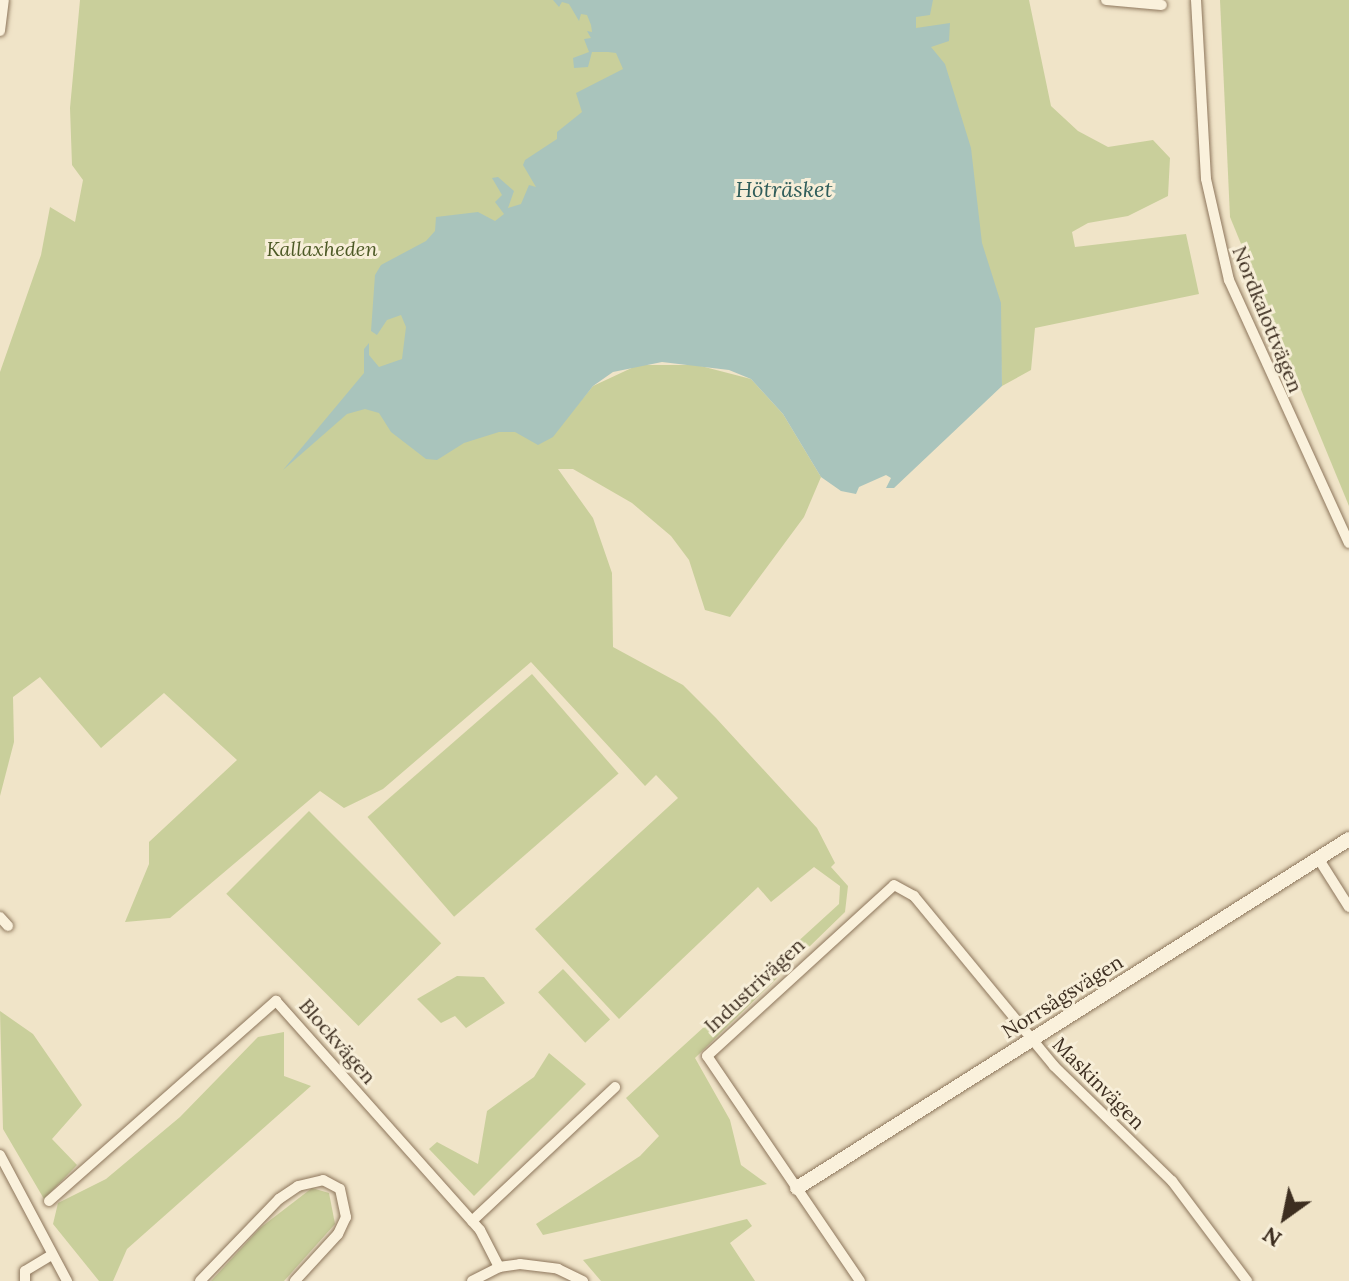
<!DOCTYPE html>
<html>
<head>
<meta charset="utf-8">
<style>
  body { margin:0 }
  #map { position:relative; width:1349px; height:1281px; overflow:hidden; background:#f0e4c8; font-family:Lora,serif }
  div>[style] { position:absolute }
  .green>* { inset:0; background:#c9cf9b; transform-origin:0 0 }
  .water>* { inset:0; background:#a9c4bc }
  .roads { filter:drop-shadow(0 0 2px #8d765c) drop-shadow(0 0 2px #8d765c) }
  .street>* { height:10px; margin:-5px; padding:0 5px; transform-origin:5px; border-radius:5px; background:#faf1dc }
  .secondary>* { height:14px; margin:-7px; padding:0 7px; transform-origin:7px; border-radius:7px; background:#faf1dc }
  span { translate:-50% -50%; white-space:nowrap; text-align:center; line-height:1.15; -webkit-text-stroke:6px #f7eed8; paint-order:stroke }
  .park-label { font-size:20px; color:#4d5a26; font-style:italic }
  .street-label { font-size:20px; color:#3d2e20 }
  .water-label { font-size:22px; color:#2f5d5a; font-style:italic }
  .north { position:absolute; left:1245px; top:1177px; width:80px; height:80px; -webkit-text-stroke:6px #f7eed8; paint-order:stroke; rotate:213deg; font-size:22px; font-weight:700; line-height:32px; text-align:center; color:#3d2e20 }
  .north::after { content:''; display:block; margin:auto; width:28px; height:36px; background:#3d2e20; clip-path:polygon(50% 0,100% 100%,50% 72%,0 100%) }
</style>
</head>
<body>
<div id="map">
  <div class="green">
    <i style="clip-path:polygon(80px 0,1029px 0,1051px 106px,1078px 131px,1108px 147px,1153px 140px,1170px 158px,1168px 196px,1128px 216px,1088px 223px,1072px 232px,1075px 247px,1186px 234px,1199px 294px,1035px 328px,1031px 370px,1002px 386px,1000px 335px,549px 349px,574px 409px,593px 386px,638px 365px,697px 365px,751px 379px,783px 414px,821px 477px,804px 517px,730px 617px,705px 610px,689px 560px,671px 536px,632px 503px,573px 469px,558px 469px,593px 518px,612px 573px,613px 647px,683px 685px,716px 718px,817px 828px,835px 863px,831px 867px,848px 886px,845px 912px,695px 1058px,730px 1120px,741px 1165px,767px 1184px,543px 1235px,536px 1224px,640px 1156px,659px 1136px,626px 1098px,839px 904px,840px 886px,814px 867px,771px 902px,758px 887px,619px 1019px,535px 929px,678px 798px,656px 775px,645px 786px,531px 662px,383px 789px,344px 808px,320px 791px,170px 918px,125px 922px,149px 864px,149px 842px,237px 760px,164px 693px,101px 748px,40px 677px,13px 697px,14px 742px,0 796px,0 372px,41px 255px,50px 207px,75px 222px,83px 180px,72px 165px,70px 108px)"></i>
    <i style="clip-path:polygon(1220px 0,1349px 0,1349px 506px,1230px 217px)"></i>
    <i style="left:532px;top:674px;width:132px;height:218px;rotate:49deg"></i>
    <i style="left:309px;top:811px;width:187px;height:117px;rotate:45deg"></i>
    <i style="left:563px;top:969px;width:69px;height:34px;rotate:47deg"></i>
    <i style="clip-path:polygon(457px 976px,484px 977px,505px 1003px,466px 1028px,455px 1016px,441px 1023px,417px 999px)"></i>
    <i style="clip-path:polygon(0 1011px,33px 1034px,82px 1105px,52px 1139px,77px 1165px,44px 1199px,3px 1129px)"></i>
    <i style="clip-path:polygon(284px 1032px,284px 1076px,311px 1086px,127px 1249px,113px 1281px,99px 1281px,53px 1224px,58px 1203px,106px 1179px,180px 1117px,258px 1037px)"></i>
    <i style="clip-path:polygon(549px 1053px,586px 1084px,474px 1196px,429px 1149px,437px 1142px,478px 1164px,487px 1111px,534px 1077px)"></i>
    <i style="clip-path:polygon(312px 1188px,329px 1193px,335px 1224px,284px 1281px,211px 1281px,260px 1228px)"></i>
    <i style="clip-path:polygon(747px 1219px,752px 1226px,730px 1243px,755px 1281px,601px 1281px,583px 1260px)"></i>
  </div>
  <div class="water">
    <i style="clip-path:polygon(553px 0,933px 0,930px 15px,916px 17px,916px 28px,950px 23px,949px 41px,931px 47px,945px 64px,971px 148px,982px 243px,1001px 303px,1002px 386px,894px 488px,886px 488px,891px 478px,886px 475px,859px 487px,856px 494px,841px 491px,821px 477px,783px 414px,751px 379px,729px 370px,662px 362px,613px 372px,593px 386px,553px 437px,538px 445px,515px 432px,499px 432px,464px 443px,437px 460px,426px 459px,391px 432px,379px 413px,365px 409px,347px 414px,283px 470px,364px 373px,364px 349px,369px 343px,369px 355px,379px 367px,402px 359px,406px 327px,401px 315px,387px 320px,377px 335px,371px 331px,375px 275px,381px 265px,426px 241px,435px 231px,436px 217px,478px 212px,495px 221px,504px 214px,495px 202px,502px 195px,492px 178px,498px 177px,514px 191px,508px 208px,521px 204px,529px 185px,536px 187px,523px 165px,525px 160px,557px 139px,557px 132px,582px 112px,576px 93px,623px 69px,616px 53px,608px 52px,592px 52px,588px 67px,574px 68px,573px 58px,589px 52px,584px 39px,591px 38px,587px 31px,592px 32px,591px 25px,587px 15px,581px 14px,579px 21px,569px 4px,562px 2px,559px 7px)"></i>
  </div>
  <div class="roads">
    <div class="street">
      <i style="left:1106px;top:0;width:56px;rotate:5.1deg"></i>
      <i style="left:1196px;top:0;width:179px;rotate:86.8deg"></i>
      <i style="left:1206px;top:179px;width:104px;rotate:77.2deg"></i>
      <i style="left:1229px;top:280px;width:289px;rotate:65.5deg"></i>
      <i style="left:0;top:31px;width:31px;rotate:-83deg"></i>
      <i style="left:1318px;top:858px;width:58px;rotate:57.7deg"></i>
      <i style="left:0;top:917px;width:12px;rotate:48deg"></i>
      <i style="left:0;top:1155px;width:143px;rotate:62deg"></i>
      <i style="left:49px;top:1201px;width:303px;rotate:-41.4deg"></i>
      <i style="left:276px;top:1001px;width:307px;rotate:48.3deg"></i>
      <i style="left:480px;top:1230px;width:42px;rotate:62.8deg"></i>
      <i style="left:472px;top:1221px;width:196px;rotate:-43.1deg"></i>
      <i style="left:25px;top:1281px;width:10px;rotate:-90deg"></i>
      <i style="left:25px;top:1271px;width:31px;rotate:-31deg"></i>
      <i style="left:200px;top:1281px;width:114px;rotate:-46.1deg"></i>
      <i style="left:279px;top:1199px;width:23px;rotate:-34deg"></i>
      <i style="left:298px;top:1186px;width:26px;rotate:-13deg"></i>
      <i style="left:323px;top:1180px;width:19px;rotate:28deg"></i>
      <i style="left:340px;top:1189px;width:29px;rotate:78deg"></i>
      <i style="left:346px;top:1217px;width:19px;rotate:115deg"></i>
      <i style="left:338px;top:1234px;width:64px;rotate:132.5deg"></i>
      <i style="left:472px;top:1281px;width:30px;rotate:-27deg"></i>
      <i style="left:499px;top:1267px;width:21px;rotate:-8deg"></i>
      <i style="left:520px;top:1264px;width:38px;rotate:7deg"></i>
      <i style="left:558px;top:1269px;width:28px;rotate:26deg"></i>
      <i style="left:860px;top:1281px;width:272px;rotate:-124.2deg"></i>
      <i style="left:707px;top:1056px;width:253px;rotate:-42.4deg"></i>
      <i style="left:894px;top:885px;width:23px;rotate:29deg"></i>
      <i style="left:914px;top:896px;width:220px;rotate:50.5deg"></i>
      <i style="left:1054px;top:1066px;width:165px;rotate:44.3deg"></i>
      <i style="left:1172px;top:1181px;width:125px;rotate:53.1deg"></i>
    </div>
    <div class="secondary">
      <i style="left:797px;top:1188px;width:653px;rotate:-32.3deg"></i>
    </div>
  </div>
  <div class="park-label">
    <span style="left:322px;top:248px">Kallaxheden</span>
  </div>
  <div class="street-label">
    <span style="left:1268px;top:319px;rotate:68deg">Nordkalottvägen</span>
    <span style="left:754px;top:985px;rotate:-43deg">Industrivägen</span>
    <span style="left:1062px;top:996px;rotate:-32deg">Norrsågsvägen</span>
    <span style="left:338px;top:1041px;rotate:49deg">Blockvägen</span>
    <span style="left:1099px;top:1083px;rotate:45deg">Maskinvägen</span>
  </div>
  <div class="water-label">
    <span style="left:784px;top:190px">Höträsket</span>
  </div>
  <div class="north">N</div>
</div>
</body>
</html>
